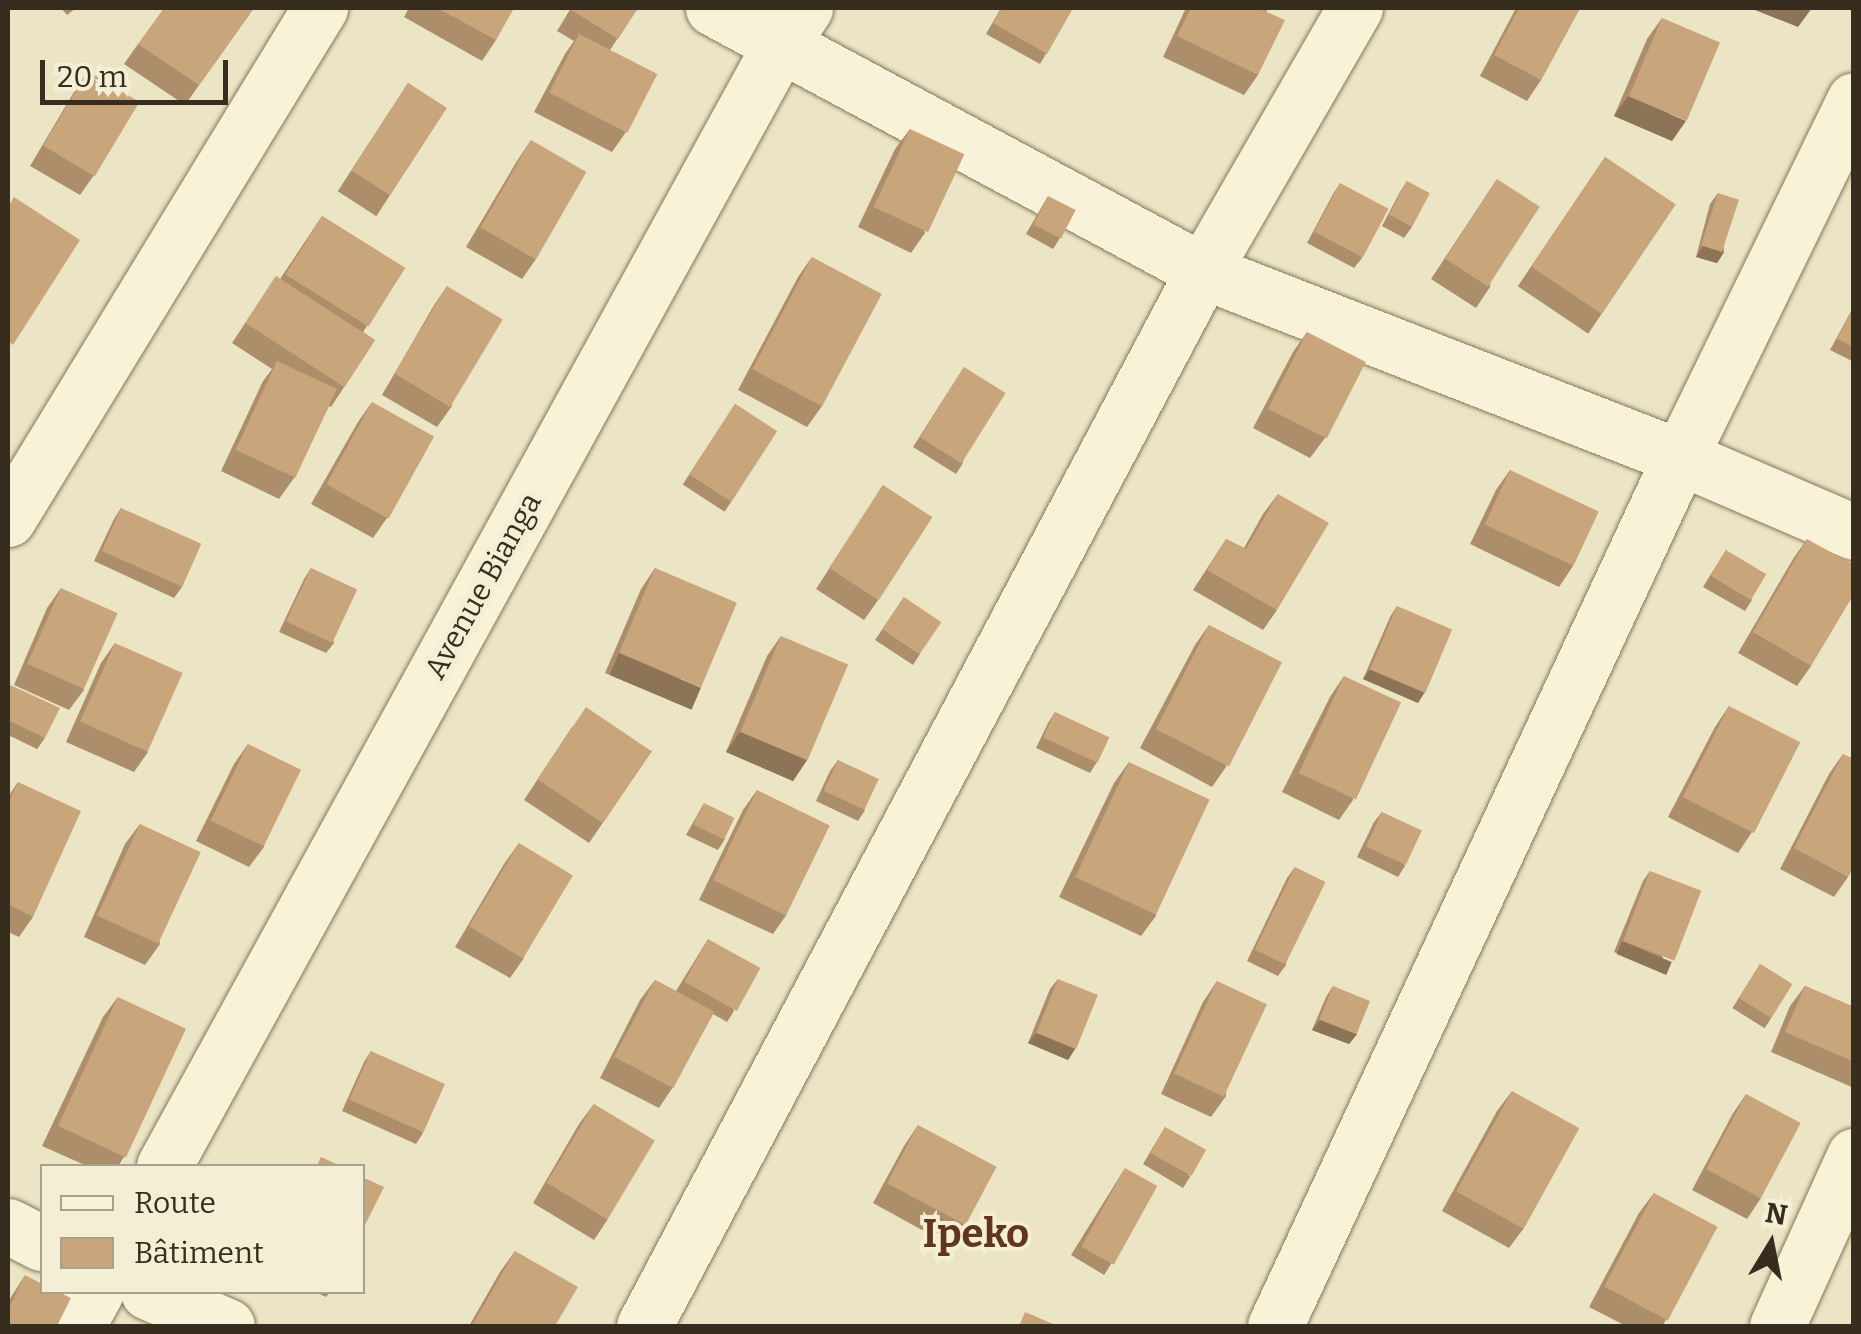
<!DOCTYPE html>
<html>
<head>
<meta charset="utf-8">
<style>
  body { margin:0 }
  #map { position:relative; width:1861px; height:1334px; overflow:hidden; background:#ece5c5; font-family:Bitter,serif }
  div>[style] { position:absolute }
  .roads { filter:drop-shadow(0 0 2px #87775c) drop-shadow(0 0 2px #87775c) }
  .minor>* { height:55px; margin:-27.5px; padding:0 27.5px; transform-origin:27.5px; border-radius:27.5px; background:#f7f2d8 }
  .wall>* { inset:0; background:#ad8e6b; transform-origin:0 0 }
  .shaded-wall>* { inset:0; background:#8d7457; transform-origin:0 0 }
  .building>* { inset:0; background:#c9a57c; transform-origin:0 0 }
  span { translate:-50% -50%; white-space:nowrap; text-align:center; line-height:1.15; -webkit-text-stroke:8px #f4eed4; paint-order:stroke }
  .street-label { font-size:30px; color:#372d1f }
  .district-label { font-size:40px; color:#623520; font-weight:700 }
  .frame { position:absolute; inset:0; border:10px solid #372d1f; pointer-events:none }
  .legend { position:absolute; left:40px; top:1164px; width:325px; height:130px; box-sizing:border-box; background:#f4eed4; border:2px solid #a8a18c; margin:0; padding:12px 18px; list-style:none; font-size:30px; color:#372d1f }
  .legend li { display:flex; align-items:center; gap:20px; height:50px }
  .legend b { width:50px; border:2px solid #a8a18c }
  .north { position:absolute; left:1721px; top:1194px; width:100px; height:100px; -webkit-text-stroke:8px #f4eed4; paint-order:stroke; rotate:10deg; font-size:28px; font-weight:700; line-height:40px; text-align:center; color:#372d1f }
  .north::after { content:''; display:block; margin:auto; width:35px; height:45px; background:#372d1f; clip-path:polygon(50% 0,100% 100%,50% 72%,0 100%) }
  .scale { position:absolute; left:40px; top:60px; width:188px; height:45px; box-sizing:border-box; border:5px solid #372d1f; border-top:0; padding-left:12px; font-size:30px; line-height:35px; white-space:nowrap; color:#372d1f; -webkit-text-stroke:8px #f4eed4; paint-order:stroke }
</style>
</head>
<body>
<div id="map">
  <div class="roads">
    <div class="minor">
      <i style="left:713px;top:8px;width:556px;rotate:28.22deg"></i>
      <i style="left:1203px;top:271px;width:512px;rotate:21.3deg"></i>
      <i style="left:1680px;top:457px;width:189px;rotate:23.3deg"></i>
      <i style="left:8px;top:519px;width:599px;rotate:-58.59deg"></i>
      <i style="left:164px;top:1166px;width:1277px;rotate:-61.21deg"></i>
      <i style="left:779px;top:47px;width:47px;rotate:-56.3deg"></i>
      <i style="left:8px;top:1226px;width:38px;rotate:27deg"></i>
      <i style="left:148px;top:1292px;width:86px;rotate:23.3deg"></i>
      <i style="left:77px;top:1326px;width:39px;rotate:-61deg"></i>
      <i style="left:644px;top:1326px;width:1194px;rotate:-62.08deg"></i>
      <i style="left:1203px;top:271px;width:304px;rotate:-60deg"></i>
      <i style="left:1275px;top:1326px;width:959px;rotate:-65.01deg"></i>
      <i style="left:1680px;top:457px;width:397px;rotate:-64deg"></i>
      <i style="left:1777px;top:1326px;width:187px;rotate:-65.6deg"></i>
    </div>
  </div>
  <div class="wall">
    <i style="clip-path:polygon(61px 8px,76px 8px,67px 15px)"></i>
    <i style="clip-path:polygon(254px 8px,185px 105px,124px 64px,138px 44px)"></i>
    <i style="clip-path:polygon(409px 8px,509px 8px,496px 40px,482px 61px,404px 17px)"></i>
    <i style="clip-path:polygon(571px 8px,638px 8px,610px 50px,626px 132px,612px 152px,534px 112px,565px 54px,574px 41px,557px 31px)"></i>
    <i style="clip-path:polygon(1001px 8px,1073px 8px,1040px 64px,986px 34px)"></i>
    <i style="clip-path:polygon(1186px 8px,1269px 8px,1266px 12px,1258px 75px,1244px 95px,1163px 57px)"></i>
    <i style="clip-path:polygon(1516px 8px,1580px 8px,1541px 80px,1527px 101px,1480px 76px)"></i>
    <i style="clip-path:polygon(1662px 18px,1672px 141px,1614px 116px,1647px 39px)"></i>
    <i style="clip-path:polygon(88px 71px,94px 175px,80px 195px,30px 166px,74px 92px)"></i>
    <i style="left:408px;top:83px;width:46px;height:129px;rotate:33deg"></i>
    <i style="clip-path:polygon(910px 129px,925px 233px,911px 253px,858px 227px,895px 149px)"></i>
    <i style="clip-path:polygon(531px 140px,536px 259px,522px 279px,466px 247px,517px 161px)"></i>
    <i style="left:1605px;top:157px;width:85px;height:156px;rotate:34deg"></i>
    <i style="clip-path:polygon(1497px 179px,1490px 287px,1476px 308px,1431px 279px)"></i>
    <i style="clip-path:polygon(1407px 181px,1412px 227px,1404px 238px,1382px 226px,1400px 192px)"></i>
    <i style="clip-path:polygon(1340px 183px,1362px 258px,1354px 268px,1307px 243px,1333px 194px)"></i>
    <i style="clip-path:polygon(1718px 193px,1724px 252px,1717px 263px,1696px 257px,1710px 204px)"></i>
    <i style="clip-path:polygon(1048px 196px,1060px 238px,1053px 249px,1026px 234px)"></i>
    <i style="clip-path:polygon(322px 216px,405px 268px,363px 332px,375px 340px,331px 407px,329px 406px,294px 478px,279px 499px,221px 471px,263px 381px,272px 369px,232px 343px,276px 276px,280px 279px)"></i>
    <i style="clip-path:polygon(812px 257px,822px 406px,807px 427px,738px 390px,798px 277px)"></i>
    <i style="clip-path:polygon(447px 286px,452px 406px,437px 427px,382px 395px,433px 307px)"></i>
    <i style="clip-path:polygon(1854px 306px,1854px 362px,1830px 350px)"></i>
    <i style="clip-path:polygon(1307px 332px,1325px 438px,1310px 458px,1253px 428px,1293px 352px)"></i>
    <i style="clip-path:polygon(964px 367px,963px 463px,956px 474px,913px 447px)"></i>
    <i style="clip-path:polygon(372px 402px,387px 518px,373px 538px,311px 504px,358px 422px)"></i>
    <i style="left:735px;top:404px;width:50px;height:96px;rotate:33deg"></i>
    <i style="clip-path:polygon(1510px 470px,1573px 566px,1559px 587px,1470px 544px,1496px 490px)"></i>
    <i style="clip-path:polygon(883px 485px,879px 599px,864px 620px,816px 589px)"></i>
    <i style="clip-path:polygon(1278px 494px,1277px 610px,1263px 630px,1193px 590px,1226px 539px,1244px 548px,1263px 514px)"></i>
    <i style="clip-path:polygon(121px 508px,182px 587px,174px 598px,94px 561px,114px 519px)"></i>
    <i style="clip-path:polygon(1807px 539px,1811px 666px,1797px 686px,1738px 653px,1793px 559px)"></i>
    <i style="clip-path:polygon(1726px 550px,1752px 600px,1745px 611px,1703px 587px)"></i>
    <i style="clip-path:polygon(311px 568px,334px 643px,326px 653px,279px 632px,304px 579px)"></i>
    <i style="clip-path:polygon(655px 568px,687px 707px,605px 673px,641px 589px)"></i>
    <i style="clip-path:polygon(61px 588px,84px 690px,69px 710px,14px 685px,47px 608px)"></i>
    <i style="clip-path:polygon(904px 597px,920px 654px,913px 665px,875px 640px)"></i>
    <i style="clip-path:polygon(1397px 606px,1418px 703px,1363px 679px,1390px 617px)"></i>
    <i style="clip-path:polygon(1209px 625px,1226px 767px,1212px 787px,1140px 748px,1195px 645px)"></i>
    <i style="clip-path:polygon(781px 636px,807px 760px,793px 781px,726px 752px,767px 656px)"></i>
    <i style="clip-path:polygon(115px 643px,148px 752px,134px 772px,66px 742px,101px 663px)"></i>
    <i style="clip-path:polygon(1344px 676px,1353px 800px,1339px 820px,1282px 792px,1330px 697px)"></i>
    <i style="clip-path:polygon(8px 684px,45px 738px,37px 749px,8px 735px)"></i>
    <i style="clip-path:polygon(1729px 706px,1752px 832px,1738px 853px,1668px 817px,1715px 727px)"></i>
    <i style="clip-path:polygon(1055px 712px,1097px 762px,1090px 773px,1036px 748px,1048px 723px)"></i>
    <i style="clip-path:polygon(572px 727px,652px 751px,589px 843px,524px 800px)"></i>
    <i style="clip-path:polygon(248px 744px,264px 847px,249px 867px,196px 841px,234px 764px)"></i>
    <i style="clip-path:polygon(1843px 754px,1848px 877px,1834px 897px,1780px 869px,1829px 774px)"></i>
    <i style="clip-path:polygon(838px 760px,865px 810px,858px 821px,816px 801px,830px 771px)"></i>
    <i style="clip-path:polygon(1129px 762px,1156px 916px,1141px 936px,1059px 897px,1114px 783px)"></i>
    <i style="clip-path:polygon(18px 782px,33px 917px,19px 937px,8px 932px,8px 797px)"></i>
    <i style="clip-path:polygon(757px 790px,787px 914px,773px 934px,699px 900px,743px 810px)"></i>
    <i style="clip-path:polygon(704px 803px,725px 839px,718px 850px,686px 835px)"></i>
    <i style="clip-path:polygon(1382px 812px,1405px 866px,1398px 877px,1357px 857px,1374px 822px)"></i>
    <i style="clip-path:polygon(140px 824px,160px 944px,145px 965px,84px 937px,125px 844px)"></i>
    <i style="clip-path:polygon(519px 843px,524px 958px,510px 978px,455px 947px,504px 864px)"></i>
    <i style="clip-path:polygon(1295px 867px,1286px 965px,1278px 976px,1247px 961px,1287px 878px)"></i>
    <i style="clip-path:polygon(1650px 871px,1665px 973px,1614px 952px,1643px 881px)"></i>
    <i style="clip-path:polygon(708px 939px,734px 1011px,727px 1022px,713px 1014px,673px 1087px,659px 1108px,600px 1078px,640px 1000px,655px 980px,676px 991px)"></i>
    <i style="left:1760px;top:964px;width:38px;height:52px;rotate:32deg"></i>
    <i style="clip-path:polygon(1058px 979px,1075px 1049px,1068px 1060px,1028px 1043px,1050px 989px)"></i>
    <i style="clip-path:polygon(1217px 981px,1226px 1096px,1211px 1117px,1161px 1094px,1203px 1002px)"></i>
    <i style="clip-path:polygon(1333px 986px,1357px 1034px,1349px 1044px,1312px 1030px,1326px 997px)"></i>
    <i style="clip-path:polygon(1805px 986px,1854px 1007px,1854px 1088px,1771px 1052px,1790px 1006px)"></i>
    <i style="clip-path:polygon(118px 997px,124px 1157px,118px 1166px,87px 1166px,42px 1146px,103px 1017px)"></i>
    <i style="clip-path:polygon(371px 1051px,423px 1133px,416px 1144px,342px 1111px,364px 1062px)"></i>
    <i style="clip-path:polygon(1512px 1091px,1524px 1228px,1509px 1248px,1442px 1211px,1497px 1111px)"></i>
    <i style="clip-path:polygon(1746px 1094px,1761px 1198px,1747px 1219px,1692px 1190px,1732px 1115px)"></i>
    <i style="clip-path:polygon(594px 1104px,608px 1219px,594px 1240px,533px 1203px,579px 1124px)"></i>
    <i style="clip-path:polygon(918px 1125px,965px 1225px,951px 1246px,873px 1203px,904px 1146px)"></i>
    <i style="clip-path:polygon(1165px 1127px,1190px 1177px,1183px 1188px,1143px 1164px)"></i>
    <i style="clip-path:polygon(1125px 1168px,1111px 1264px,1104px 1275px,1071px 1255px)"></i>
    <i style="clip-path:polygon(1654px 1193px,1666px 1320px,1662px 1326px,1626px 1326px,1589px 1307px,1639px 1213px)"></i>
    <i style="clip-path:polygon(515px 1251px,555px 1326px,469px 1326px,500px 1272px)"></i>
    <i style="clip-path:polygon(25px 1275px,8px 1326px,8px 1302px)"></i>
    <i style="clip-path:polygon(315px 1292px,330px 1292px,326px 1297px)"></i>
  </div>
  <div class="shaded-wall">
    <i style="clip-path:polygon(1750px 8px,1812px 8px,1798px 27px)"></i>
    <i style="clip-path:polygon(1628px 96px,1686px 121px,1672px 141px,1614px 116px)"></i>
    <i style="clip-path:polygon(1703px 246px,1724px 252px,1717px 263px,1696px 257px)"></i>
    <i style="left:619px;top:653px;width:89px;height:24px;rotate:23deg"></i>
    <i style="clip-path:polygon(1370px 669px,1425px 692px,1418px 703px,1363px 679px)"></i>
    <i style="clip-path:polygon(740px 732px,807px 760px,793px 781px,726px 752px)"></i>
    <i style="left:1622px;top:941px;width:54px;height:14px;rotate:23deg"></i>
    <i style="clip-path:polygon(1320px 1020px,1357px 1034px,1349px 1044px,1312px 1030px)"></i>
    <i style="clip-path:polygon(1036px 1033px,1075px 1049px,1068px 1060px,1028px 1043px)"></i>
  </div>
  <div class="building">
    <i style="clip-path:polygon(164px 8px,254px 8px,199px 85px,138px 44px)"></i>
    <i style="clip-path:polygon(437px 8px,509px 8px,513px 10px,496px 40px)"></i>
    <i style="clip-path:polygon(573px 8px,638px 8px,618px 39px,571px 10px)"></i>
    <i style="clip-path:polygon(1002px 8px,1073px 8px,1047px 54px,993px 23px)"></i>
    <i style="clip-path:polygon(1191px 8px,1258px 8px,1285px 20px,1258px 75px,1177px 36px)"></i>
    <i style="clip-path:polygon(1519px 8px,1580px 8px,1541px 80px,1494px 55px)"></i>
    <i style="left:1662px;top:18px;width:63px;height:85px;rotate:23deg"></i>
    <i style="left:579px;top:34px;width:88px;height:66px;rotate:27deg"></i>
    <i style="left:88px;top:71px;width:60px;height:87px;rotate:31deg"></i>
    <i style="left:408px;top:83px;width:46px;height:104px;rotate:33deg"></i>
    <i style="left:910px;top:129px;width:60px;height:86px;rotate:25deg"></i>
    <i style="left:531px;top:140px;width:64px;height:101px;rotate:30deg"></i>
    <i style="left:1605px;top:157px;width:85px;height:132px;rotate:34deg"></i>
    <i style="left:1497px;top:179px;width:51px;height:95px;rotate:33deg"></i>
    <i style="left:1407px;top:181px;width:26px;height:38px;rotate:28deg"></i>
    <i style="left:1340px;top:183px;width:55px;height:55px;rotate:28deg"></i>
    <i style="left:1718px;top:193px;width:22px;height:55px;rotate:18deg"></i>
    <i style="left:1048px;top:196px;width:31px;height:32px;rotate:27deg"></i>
    <i style="clip-path:polygon(14px 197px,80px 240px,13px 345px,8px 341px,8px 207px)"></i>
    <i style="left:322px;top:216px;width:98px;height:69px;rotate:32deg"></i>
    <i style="left:812px;top:257px;width:79px;height:127px;rotate:28deg"></i>
    <i style="left:276px;top:276px;width:118px;height:56px;rotate:33deg"></i>
    <i style="left:447px;top:286px;width:65px;height:102px;rotate:31deg"></i>
    <i style="clip-path:polygon(1854px 307px,1854px 347px,1837px 339px)"></i>
    <i style="left:1307px;top:332px;width:66px;height:86px;rotate:27deg"></i>
    <i style="left:277px;top:361px;width:66px;height:98px;rotate:25deg"></i>
    <i style="left:964px;top:367px;width:49px;height:83px;rotate:32deg"></i>
    <i style="left:372px;top:402px;width:71px;height:94px;rotate:29deg"></i>
    <i style="left:735px;top:404px;width:50px;height:84px;rotate:33deg"></i>
    <i style="left:1510px;top:470px;width:98px;height:60px;rotate:25deg"></i>
    <i style="left:883px;top:485px;width:59px;height:99px;rotate:33deg"></i>
    <i style="clip-path:polygon(1278px 494px,1329px 523px,1277px 610px,1207px 570px,1226px 539px,1246px 549px)"></i>
    <i style="left:121px;top:508px;width:88px;height:47px;rotate:24deg"></i>
    <i style="clip-path:polygon(1807px 539px,1854px 565px,1854px 594px,1811px 666px,1753px 632px)"></i>
    <i style="left:1726px;top:550px;width:47px;height:30px;rotate:31deg"></i>
    <i style="left:311px;top:568px;width:51px;height:59px;rotate:25deg"></i>
    <i style="left:655px;top:568px;width:89px;height:92px;rotate:23deg"></i>
    <i style="left:61px;top:588px;width:62px;height:83px;rotate:24deg"></i>
    <i style="left:904px;top:597px;width:45px;height:39px;rotate:34deg"></i>
    <i style="left:1397px;top:606px;width:60px;height:69px;rotate:23deg"></i>
    <i style="left:1209px;top:625px;width:82px;height:117px;rotate:27deg"></i>
    <i style="left:781px;top:636px;width:73px;height:104px;rotate:23deg"></i>
    <i style="left:115px;top:643px;width:74px;height:86px;rotate:24deg"></i>
    <i style="left:1344px;top:676px;width:63px;height:107px;rotate:25deg"></i>
    <i style="clip-path:polygon(8px 684px,60px 708px,45px 738px,8px 720px)"></i>
    <i style="left:1729px;top:706px;width:80px;height:102px;rotate:27deg"></i>
    <i style="left:586px;top:707px;width:79px;height:87px;rotate:34deg"></i>
    <i style="left:1055px;top:712px;width:60px;height:28px;rotate:25deg"></i>
    <i style="left:248px;top:744px;width:59px;height:85px;rotate:26deg"></i>
    <i style="clip-path:polygon(1843px 754px,1854px 759px,1854px 867px,1848px 877px,1794px 848px)"></i>
    <i style="left:838px;top:760px;width:45px;height:34px;rotate:25deg"></i>
    <i style="left:1129px;top:762px;width:89px;height:127px;rotate:25deg"></i>
    <i style="clip-path:polygon(18px 782px,81px 811px,33px 917px,8px 904px,8px 804px)"></i>
    <i style="left:757px;top:790px;width:81px;height:100px;rotate:26deg"></i>
    <i style="left:704px;top:803px;width:34px;height:24px;rotate:26deg"></i>
    <i style="left:1382px;top:812px;width:44px;height:38px;rotate:25deg"></i>
    <i style="left:140px;top:824px;width:67px;height:101px;rotate:25deg"></i>
    <i style="left:519px;top:843px;width:63px;height:97px;rotate:31deg"></i>
    <i style="left:1295px;top:867px;width:34px;height:92px;rotate:26deg"></i>
    <i style="left:1650px;top:871px;width:55px;height:75px;rotate:21deg"></i>
    <i style="left:708px;top:939px;width:60px;height:49px;rotate:29deg"></i>
    <i style="left:1760px;top:964px;width:38px;height:40px;rotate:32deg"></i>
    <i style="left:1058px;top:979px;width:43px;height:58px;rotate:22deg"></i>
    <i style="left:655px;top:980px;width:67px;height:87px;rotate:28deg"></i>
    <i style="left:1217px;top:981px;width:55px;height:102px;rotate:25deg"></i>
    <i style="left:1333px;top:986px;width:40px;height:36px;rotate:22deg"></i>
    <i style="clip-path:polygon(1805px 986px,1854px 1007px,1854px 1062px,1785px 1032px)"></i>
    <i style="left:118px;top:997px;width:75px;height:142px;rotate:25deg"></i>
    <i style="left:371px;top:1051px;width:81px;height:53px;rotate:24deg"></i>
    <i style="left:1512px;top:1091px;width:77px;height:115px;rotate:29deg"></i>
    <i style="left:1746px;top:1094px;width:62px;height:85px;rotate:28deg"></i>
    <i style="left:594px;top:1104px;width:71px;height:92px;rotate:31deg"></i>
    <i style="left:918px;top:1125px;width:89px;height:66px;rotate:28deg"></i>
    <i style="left:1165px;top:1127px;width:47px;height:30px;rotate:29deg"></i>
    <i style="clip-path:polygon(321px 1157px,341px 1166px,317px 1166px)"></i>
    <i style="left:1125px;top:1168px;width:37px;height:90px;rotate:29deg"></i>
    <i style="clip-path:polygon(362px 1177px,384px 1187px,362px 1231px)"></i>
    <i style="left:1654px;top:1193px;width:72px;height:106px;rotate:28deg"></i>
    <i style="clip-path:polygon(515px 1251px,578px 1287px,555px 1326px,472px 1326px)"></i>
    <i style="clip-path:polygon(25px 1275px,42px 1284px,42px 1292px,58px 1292px,71px 1298px,57px 1326px,8px 1326px,8px 1308px,9px 1308px)"></i>
    <i style="clip-path:polygon(1025px 1312px,1058px 1326px,1019px 1326px)"></i>
  </div>
  <div class="street-label">
    <span style="left:483px;top:586px;rotate:-61deg">Avenue Bianga</span>
  </div>
  <div class="district-label">
    <span style="left:976px;top:1234px">Ipeko</span>
  </div>
  <div class="frame"></div>
  <ul class="legend">
  <li><b style="height:12px;background:#f7f2d8"></b>Route</li>
  <li><b style="height:28px;background:#c9a57c"></b>Bâtiment</li>
  </ul>
  <div class="north">N</div>
  <div class="scale">20 m</div>
</div>
</body>
</html>
